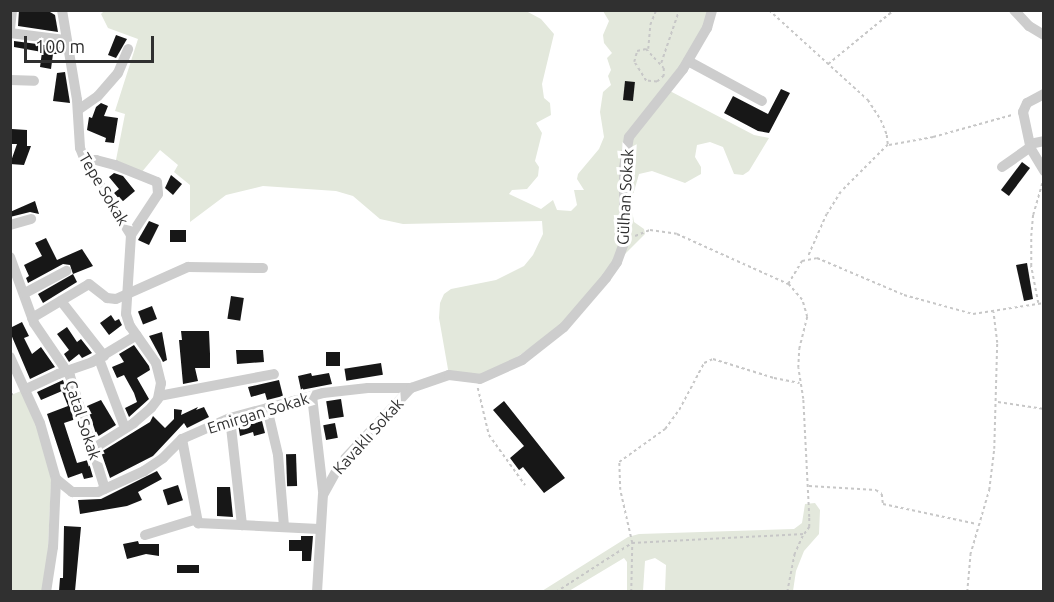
<!DOCTYPE html>
<html>
<head>
<meta charset="utf-8">
<style>
  body { margin:0 }
  #map { position:relative; width:1054px; height:602px; overflow:hidden; background:#fff; font-family:Ubuntu,sans-serif }
  div>[style] { position:absolute }
  .green>* { inset:0; background:#e3e8dc }
  .building>* { inset:0; background:#171717; transform-origin:0 0 }
  .path>* { height:1.5px; margin-top:-0.75px; transform-origin:0; background:repeating-linear-gradient(90deg,#c7c7c7 0 3px,transparent 0 6px) }
  .minor>* { height:10px; margin:-5px; padding:0 5px; transform-origin:5px; border-radius:5px; background:#cdcdcd }
  span { translate:-50% -50%; white-space:nowrap; text-align:center; line-height:1.15; -webkit-text-stroke:6px #fff; paint-order:stroke }
  .street-label { font-size:16px; color:#303030 }
  .frame { position:absolute; inset:0; border:12px solid #303030; pointer-events:none }
  .scale { position:absolute; left:24px; top:36px; width:130px; height:27px; box-sizing:border-box; border:3px solid #303030; border-top:0; padding-left:8px; font-size:18px; line-height:21px; white-space:nowrap; color:#303030; -webkit-text-stroke:4px #fff; paint-order:stroke }
</style>
</head>
<body>
<div id="map">
  <div class="green">
    <i style="clip-path:polygon(105px 10px,526px 11px,541px 19px,554px 34px,542px 84px,544px 98px,550px 103px,551px 115px,536px 123px,542px 133px,535px 161px,539px 167px,538px 176px,527px 189px,512px 190px,509px 194px,541px 209px,553px 200px,557px 210px,571px 211px,577px 205px,574px 190px,584px 190px,577px 179px,578px 174px,599px 149px,604px 137px,600px 112px,603px 92px,611px 85px,608px 76px,611px 70px,607px 58px,612px 53px,604px 43px,603px 35px,609px 21px,603px 11px,712px 11px,668px 90px,754px 135px,769px 138px,749px 171px,743px 175px,734px 174px,723px 147px,710px 142px,697px 145px,695px 157px,701px 167px,701px 174px,685px 183px,652px 171px,639px 174px,633px 195px,633px 216px,634px 222px,644px 229px,645px 234px,617px 262px,579px 313px,492px 375px,449px 375px,439px 318px,440px 303px,444px 294px,451px 289px,496px 280px,524px 266px,533px 255px,543px 234px,542px 221px,403px 224px,380px 219px,353px 196px,336px 191px,263px 186px,226px 195px,190px 222px,190px 185px,174px 172px,178px 165px,160px 150px,141px 173px,115px 165px,125px 114px,115px 111px,138px 39px,108px 28px,101px 14px)"></i>
    <i style="clip-path:polygon(26px 389px,52px 461px,46px 591px,11px 592px,11px 395px)"></i>
    <i style="clip-path:polygon(815px 503px,820px 510px,819px 534px,804px 551px,796px 571px,793px 591px,665px 591px,666px 565px,655px 558px,645px 561px,643px 591px,627px 591px,627px 562px,624px 558px,569px 591px,542px 591px,628px 537px,639px 534px,794px 529px,802px 523px,805px 504px)"></i>
  </div>
  <div class="building">
    <i style="clip-path:polygon(19px 10px,50px 12px,55px 15px,58px 32px,18px 26px)"></i>
    <i style="clip-path:polygon(116px 35px,127px 39px,116px 58px,108px 55px)"></i>
    <i style="clip-path:polygon(14px 41px,60px 47px,59px 54px,53px 54px,51px 69px,40px 67px,42px 52px,14px 47px)"></i>
    <i style="clip-path:polygon(65px 72px,70px 103px,53px 101px,57px 73px)"></i>
    <i style="left:625px;top:81px;width:10px;height:19px;rotate:6deg"></i>
    <i style="clip-path:polygon(781px 89px,790px 93px,769px 133px,758px 131px,724px 113px,733px 96px,768px 114px)"></i>
    <i style="clip-path:polygon(101px 103px,108px 106px,104px 116px,118px 118px,114px 143px,105px 142px,106px 138px,87px 130px,89px 117px,92px 118px,96px 107px)"></i>
    <i style="clip-path:polygon(12px 129px,27px 130px,27px 146px,31px 146px,24px 165px,10px 164px,17px 144px,12px 144px)"></i>
    <i style="left:1022px;top:162px;width:10px;height:35px;rotate:37deg"></i>
    <i style="clip-path:polygon(114px 173px,123px 176px,135px 191px,122px 202px,114px 193px,119px 189px,109px 177px)"></i>
    <i style="clip-path:polygon(171px 175px,182px 184px,173px 195px,165px 188px)"></i>
    <i style="clip-path:polygon(35px 201px,39px 214px,30px 212px,10px 217px,10px 212px)"></i>
    <i style="clip-path:polygon(149px 221px,159px 225px,149px 245px,138px 240px)"></i>
    <i style="left:170px;top:230px;width:16px;height:12px"></i>
    <i style="clip-path:polygon(46px 238px,57px 260px,82px 249px,93px 266px,73px 274px,70px 265px,63px 264px,28px 283px,26px 278px,29px 276px,24px 265px,42px 256px,35px 243px)"></i>
    <i style="clip-path:polygon(1027px 263px,1033px 299px,1024px 301px,1016px 265px)"></i>
    <i style="clip-path:polygon(73px 274px,77px 282px,43px 303px,38px 294px)"></i>
    <i style="left:231px;top:296px;width:13px;height:23px;rotate:9deg"></i>
    <i style="left:152px;top:306px;width:14px;height:15px;rotate:69deg"></i>
    <i style="clip-path:polygon(111px 315px,115px 321px,119px 319px,122px 325px,109px 335px,100px 323px)"></i>
    <i style="clip-path:polygon(22px 322px,29px 336px,24px 338px,32px 354px,41px 347px,55px 367px,30px 379px,10px 332px,10px 328px)"></i>
    <i style="clip-path:polygon(67px 327px,77px 342px,81px 339px,92px 353px,82px 358px,79px 354px,69px 362px,64px 354px,69px 350px,57px 334px)"></i>
    <i style="clip-path:polygon(181px 331px,209px 331px,210px 354px,210px 368px,195px 368px,198px 381px,183px 384px,179px 340px,182px 340px)"></i>
    <i style="clip-path:polygon(162px 332px,167px 360px,163px 362px,149px 336px)"></i>
    <i style="clip-path:polygon(134px 345px,149px 366px,150px 370px,137px 378px,149px 399px,129px 417px,125px 408px,137px 402px,134px 393px,124px 375px,117px 378px,112px 367px,124px 362px,119px 354px)"></i>
    <i style="clip-path:polygon(236px 350px,263px 350px,264px 362px,237px 364px)"></i>
    <i style="left:326px;top:352px;width:14px;height:14px"></i>
    <i style="left:381px;top:363px;width:12px;height:37px;rotate:81deg"></i>
    <i style="clip-path:polygon(311px 373px,312px 376px,329px 373px,332px 384px,301px 390px,298px 376px)"></i>
    <i style="clip-path:polygon(63px 380px,76px 419px,64px 423px,77px 463px,88px 460px,93px 477px,84px 479px,82px 473px,68px 478px,47px 414px,68px 406px,62px 391px,41px 400px,37px 392px)"></i>
    <i style="clip-path:polygon(279px 380px,283px 396px,267px 400px,265px 393px,251px 397px,248px 387px)"></i>
    <i style="left:341px;top:399px;width:18px;height:15px;rotate:81deg"></i>
    <i style="clip-path:polygon(101px 400px,116px 425px,97px 437px,87px 406px)"></i>
    <i style="clip-path:polygon(504px 401px,565px 478px,544px 493px,523px 467px,519px 470px,510px 458px,524px 446px,493px 410px)"></i>
    <i style="clip-path:polygon(198px 407px,196px 410px,204px 407px,209px 417px,187px 428px,184px 423px,153px 456px,110px 478px,101px 452px,150px 422px,153px 416px,165px 428px,174px 419px,174px 409px,182px 410px,181px 415px)"></i>
    <i style="clip-path:polygon(261px 417px,265px 433px,254px 436px,253px 432px,240px 436px,238px 424px)"></i>
    <i style="left:335px;top:423px;width:15px;height:12px;rotate:79deg"></i>
    <i style="left:296px;top:454px;width:32px;height:10px;rotate:88deg"></i>
    <i style="clip-path:polygon(157px 471px,162px 479px,138px 492px,142px 500px,127px 506px,80px 514px,78px 500px,101px 499px)"></i>
    <i style="left:178px;top:485px;width:16px;height:16px;rotate:72deg"></i>
    <i style="clip-path:polygon(217px 487px,230px 487px,233px 517px,217px 516px)"></i>
    <i style="clip-path:polygon(64px 526px,81px 527px,75px 591px,59px 591px,60px 578px,63px 578px)"></i>
    <i style="clip-path:polygon(301px 536px,313px 536px,311px 561px,302px 561px,302px 551px,289px 551px,289px 540px,301px 540px)"></i>
    <i style="clip-path:polygon(138px 541px,139px 544px,159px 544px,159px 556px,146px 554px,127px 559px,123px 544px)"></i>
    <i style="left:199px;top:565px;width:8px;height:22px;rotate:90deg"></i>
  </div>
  <div class="path">
    <i style="left:769px;top:10px;width:134px;rotate:42.3deg"></i>
    <i style="left:868px;top:100px;width:24px;rotate:57deg"></i>
    <i style="left:881px;top:120px;width:16px;rotate:68deg"></i>
    <i style="left:887px;top:135px;width:10px;rotate:84deg"></i>
    <i style="left:888px;top:145px;width:66px;rotate:135deg"></i>
    <i style="left:841px;top:192px;width:26px;rotate:122deg"></i>
    <i style="left:827px;top:214px;width:47px;rotate:113.8deg"></i>
    <i style="left:646px;top:49px;width:26px;rotate:47deg"></i>
    <i style="left:664px;top:68px;width:8px;rotate:90deg"></i>
    <i style="left:664px;top:76px;width:9px;rotate:139deg"></i>
    <i style="left:657px;top:82px;width:11px;rotate:-175deg"></i>
    <i style="left:646px;top:81px;width:22px;rotate:-122deg"></i>
    <i style="left:634px;top:62px;width:11px;rotate:-75deg"></i>
    <i style="left:637px;top:51px;width:9px;rotate:-13deg"></i>
    <i style="left:648px;top:49px;width:24px;rotate:-85deg"></i>
    <i style="left:650px;top:25px;width:16px;rotate:-68deg"></i>
    <i style="left:661px;top:63px;width:56px;rotate:-71.2deg"></i>
    <i style="left:828px;top:64px;width:85px;rotate:-39.3deg"></i>
    <i style="left:889px;top:145px;width:45px;rotate:-10.3deg"></i>
    <i style="left:933px;top:137px;width:82px;rotate:-15.6deg"></i>
    <i style="left:635px;top:236px;width:16px;rotate:-22deg"></i>
    <i style="left:650px;top:230px;width:27px;rotate:8deg"></i>
    <i style="left:677px;top:234px;width:122px;rotate:24.2deg"></i>
    <i style="left:788px;top:284px;width:27px;rotate:-59deg"></i>
    <i style="left:802px;top:261px;width:15px;rotate:-11deg"></i>
    <i style="left:817px;top:258px;width:95px;rotate:23deg"></i>
    <i style="left:904px;top:295px;width:72px;rotate:15.4deg"></i>
    <i style="left:973px;top:314px;width:72px;rotate:-8.8deg"></i>
    <i style="left:1038px;top:303px;width:38px;rotate:-101deg"></i>
    <i style="left:1031px;top:266px;width:30px;rotate:-90deg"></i>
    <i style="left:1031px;top:236px;width:21px;rotate:-85deg"></i>
    <i style="left:1033px;top:215px;width:35px;rotate:-74deg"></i>
    <i style="left:478px;top:388px;width:48px;rotate:76.8deg"></i>
    <i style="left:489px;top:435px;width:62px;rotate:54.2deg"></i>
    <i style="left:10px;top:395px;width:6px;rotate:-18deg"></i>
    <i style="left:998px;top:402px;width:47px;rotate:8.7deg"></i>
    <i style="left:809px;top:486px;width:67px;rotate:3.4deg"></i>
    <i style="left:876px;top:490px;width:7px;rotate:34deg"></i>
    <i style="left:882px;top:494px;width:10px;rotate:84deg"></i>
    <i style="left:883px;top:504px;width:96px;rotate:12deg"></i>
    <i style="left:556px;top:592px;width:90px;rotate:-32.8deg"></i>
    <i style="left:632px;top:543px;width:172px;rotate:-3deg"></i>
    <i style="left:804px;top:534px;width:9px;rotate:-54deg"></i>
    <i style="left:809px;top:527px;width:10px;rotate:-90deg"></i>
    <i style="left:809px;top:517px;width:118px;rotate:-92.9deg"></i>
    <i style="left:803px;top:399px;width:31px;rotate:-99deg"></i>
    <i style="left:798px;top:368px;width:19px;rotate:-87deg"></i>
    <i style="left:799px;top:349px;width:33px;rotate:-76deg"></i>
    <i style="left:807px;top:317px;width:18px;rotate:-106deg"></i>
    <i style="left:802px;top:300px;width:21px;rotate:-131deg"></i>
    <i style="left:631px;top:592px;width:49px;rotate:-88.8deg"></i>
    <i style="left:632px;top:543px;width:54px;rotate:-102.8deg"></i>
    <i style="left:620px;top:490px;width:28px;rotate:-92deg"></i>
    <i style="left:619px;top:462px;width:57px;rotate:-35.7deg"></i>
    <i style="left:665px;top:429px;width:24px;rotate:-54deg"></i>
    <i style="left:679px;top:410px;width:53px;rotate:-62deg"></i>
    <i style="left:704px;top:363px;width:10px;rotate:-24deg"></i>
    <i style="left:713px;top:359px;width:64px;rotate:17.3deg"></i>
    <i style="left:774px;top:378px;width:26px;rotate:11deg"></i>
    <i style="left:787px;top:592px;width:38px;rotate:-79deg"></i>
    <i style="left:794px;top:555px;width:22px;rotate:-66deg"></i>
    <i style="left:967px;top:592px;width:37px;rotate:-85deg"></i>
    <i style="left:970px;top:555px;width:68px;rotate:-73.7deg"></i>
    <i style="left:989px;top:490px;width:41px;rotate:-83deg"></i>
    <i style="left:994px;top:449px;width:106px;rotate:-88.4deg"></i>
    <i style="left:997px;top:343px;width:31px;rotate:-97deg"></i>
  </div>
  <div class="minor">
    <i style="left:62px;top:10px;width:91px;rotate:80.5deg"></i>
    <i style="left:77px;top:100px;width:48px;rotate:86.4deg"></i>
    <i style="left:80px;top:148px;width:16px;rotate:68deg"></i>
    <i style="left:86px;top:163px;width:85px;rotate:58deg"></i>
    <i style="left:131px;top:235px;width:79px;rotate:93.6deg"></i>
    <i style="left:126px;top:314px;width:13px;rotate:72deg"></i>
    <i style="left:130px;top:326px;width:45px;rotate:54.9deg"></i>
    <i style="left:156px;top:363px;width:21px;rotate:76deg"></i>
    <i style="left:161px;top:383px;width:16px;rotate:101deg"></i>
    <i style="left:158px;top:399px;width:11px;rotate:128deg"></i>
    <i style="left:151px;top:408px;width:23px;rotate:139deg"></i>
    <i style="left:134px;top:423px;width:47px;rotate:148deg"></i>
    <i style="left:1014px;top:10px;width:22px;rotate:47deg"></i>
    <i style="left:1029px;top:26px;width:17px;rotate:31deg"></i>
    <i style="left:10px;top:29px;width:19px;rotate:-84deg"></i>
    <i style="left:10px;top:33px;width:55px;rotate:7.3deg"></i>
    <i style="left:688px;top:61px;width:84px;rotate:28.4deg"></i>
    <i style="left:10px;top:80px;width:24px;rotate:2deg"></i>
    <i style="left:1044px;top:94px;width:19px;rotate:152deg"></i>
    <i style="left:1027px;top:103px;width:10px;rotate:114deg"></i>
    <i style="left:1023px;top:112px;width:38px;rotate:78deg"></i>
    <i style="left:1031px;top:149px;width:26px;rotate:59deg"></i>
    <i style="left:78px;top:110px;width:24px;rotate:-35deg"></i>
    <i style="left:98px;top:96px;width:30px;rotate:-49deg"></i>
    <i style="left:118px;top:73px;width:26px;rotate:-67deg"></i>
    <i style="left:1030px;top:144px;width:14px;rotate:-12deg"></i>
    <i style="left:84px;top:161px;width:12px;rotate:-5deg"></i>
    <i style="left:96px;top:160px;width:20px;rotate:15deg"></i>
    <i style="left:115px;top:165px;width:45px;rotate:22deg"></i>
    <i style="left:157px;top:182px;width:12px;rotate:85deg"></i>
    <i style="left:158px;top:194px;width:49px;rotate:123.4deg"></i>
    <i style="left:1002px;top:167px;width:35px;rotate:-35deg"></i>
    <i style="left:10px;top:225px;width:22px;rotate:-16deg"></i>
    <i style="left:10px;top:257px;width:70px;rotate:70deg"></i>
    <i style="left:34px;top:323px;width:64px;rotate:55.8deg"></i>
    <i style="left:70px;top:376px;width:118px;rotate:72.8deg"></i>
    <i style="left:25px;top:293px;width:47px;rotate:-28.2deg"></i>
    <i style="left:61px;top:301px;width:70px;rotate:52deg"></i>
    <i style="left:32px;top:318px;width:66px;rotate:-30.8deg"></i>
    <i style="left:89px;top:284px;width:23px;rotate:38deg"></i>
    <i style="left:107px;top:298px;width:9px;rotate:6deg"></i>
    <i style="left:116px;top:299px;width:79px;rotate:-24deg"></i>
    <i style="left:188px;top:267px;width:75px;rotate:0.8deg"></i>
    <i style="left:10px;top:357px;width:72px;rotate:65.6deg"></i>
    <i style="left:40px;top:423px;width:58px;rotate:74.1deg"></i>
    <i style="left:56px;top:479px;width:68px;rotate:92.5deg"></i>
    <i style="left:53px;top:547px;width:46px;rotate:98.8deg"></i>
    <i style="left:99px;top:359px;width:74px;rotate:69.4deg"></i>
    <i style="left:26px;top:389px;width:35px;rotate:-25deg"></i>
    <i style="left:58px;top:374px;width:36px;rotate:-19deg"></i>
    <i style="left:92px;top:362px;width:52px;rotate:-31deg"></i>
    <i style="left:159px;top:396px;width:117px;rotate:-10.8deg"></i>
    <i style="left:312px;top:396px;width:96px;rotate:83.4deg"></i>
    <i style="left:267px;top:408px;width:48px;rotate:76.8deg"></i>
    <i style="left:278px;top:455px;width:72px;rotate:85.2deg"></i>
    <i style="left:230px;top:418px;width:108px;rotate:83.6deg"></i>
    <i style="left:182px;top:439px;width:86px;rotate:79.2deg"></i>
    <i style="left:198px;top:523px;width:121px;rotate:2.8deg"></i>
    <i style="left:56px;top:479px;width:21px;rotate:39deg"></i>
    <i style="left:72px;top:492px;width:26px"></i>
    <i style="left:98px;top:492px;width:51px;rotate:-24.5deg"></i>
    <i style="left:144px;top:471px;width:23px;rotate:-34deg"></i>
    <i style="left:163px;top:458px;width:27px;rotate:-45deg"></i>
    <i style="left:182px;top:439px;width:52px;rotate:-23.6deg"></i>
    <i style="left:230px;top:418px;width:96px;rotate:-15deg"></i>
    <i style="left:323px;top:393px;width:45px;rotate:-6.3deg"></i>
    <i style="left:368px;top:388px;width:43px"></i>
    <i style="left:145px;top:535px;width:54px;rotate:-17.1deg"></i>
    <i style="left:317px;top:592px;width:97px;rotate:-86.5deg"></i>
    <i style="left:323px;top:495px;width:37px;rotate:-61deg"></i>
    <i style="left:341px;top:463px;width:103px;rotate:-47deg"></i>
    <i style="left:411px;top:388px;width:40px;rotate:-18.9deg"></i>
    <i style="left:449px;top:375px;width:31px;rotate:7deg"></i>
    <i style="left:480px;top:379px;width:46px;rotate:-24.3deg"></i>
    <i style="left:522px;top:360px;width:53px;rotate:-38.2deg"></i>
    <i style="left:564px;top:327px;width:65px;rotate:-49.4deg"></i>
    <i style="left:606px;top:278px;width:19px;rotate:-55deg"></i>
    <i style="left:617px;top:262px;width:20px;rotate:-70deg"></i>
    <i style="left:624px;top:243px;width:75px;rotate:-90deg"></i>
    <i style="left:624px;top:168px;width:31px;rotate:-81deg"></i>
    <i style="left:629px;top:137px;width:87px;rotate:-51.5deg"></i>
    <i style="left:683px;top:69px;width:48px;rotate:-59.7deg"></i>
    <i style="left:707px;top:28px;width:19px;rotate:-74deg"></i>
  </div>
  <div class="street-label">
    <span style="left:104px;top:189px;rotate:59deg">Tepe Sokak</span>
    <span style="left:625px;top:197px;rotate:-87deg">Gülhan Sokak</span>
    <span style="left:258px;top:413px;rotate:-17deg">Emirgan Sokak</span>
    <span style="left:83px;top:420px;rotate:72deg">Çatal Sokak</span>
    <span style="left:368px;top:436px;rotate:-48deg">Kavaklı Sokak</span>
  </div>
  <div class="frame"></div>
  <div class="scale">100 m</div>
</div>
</body>
</html>
